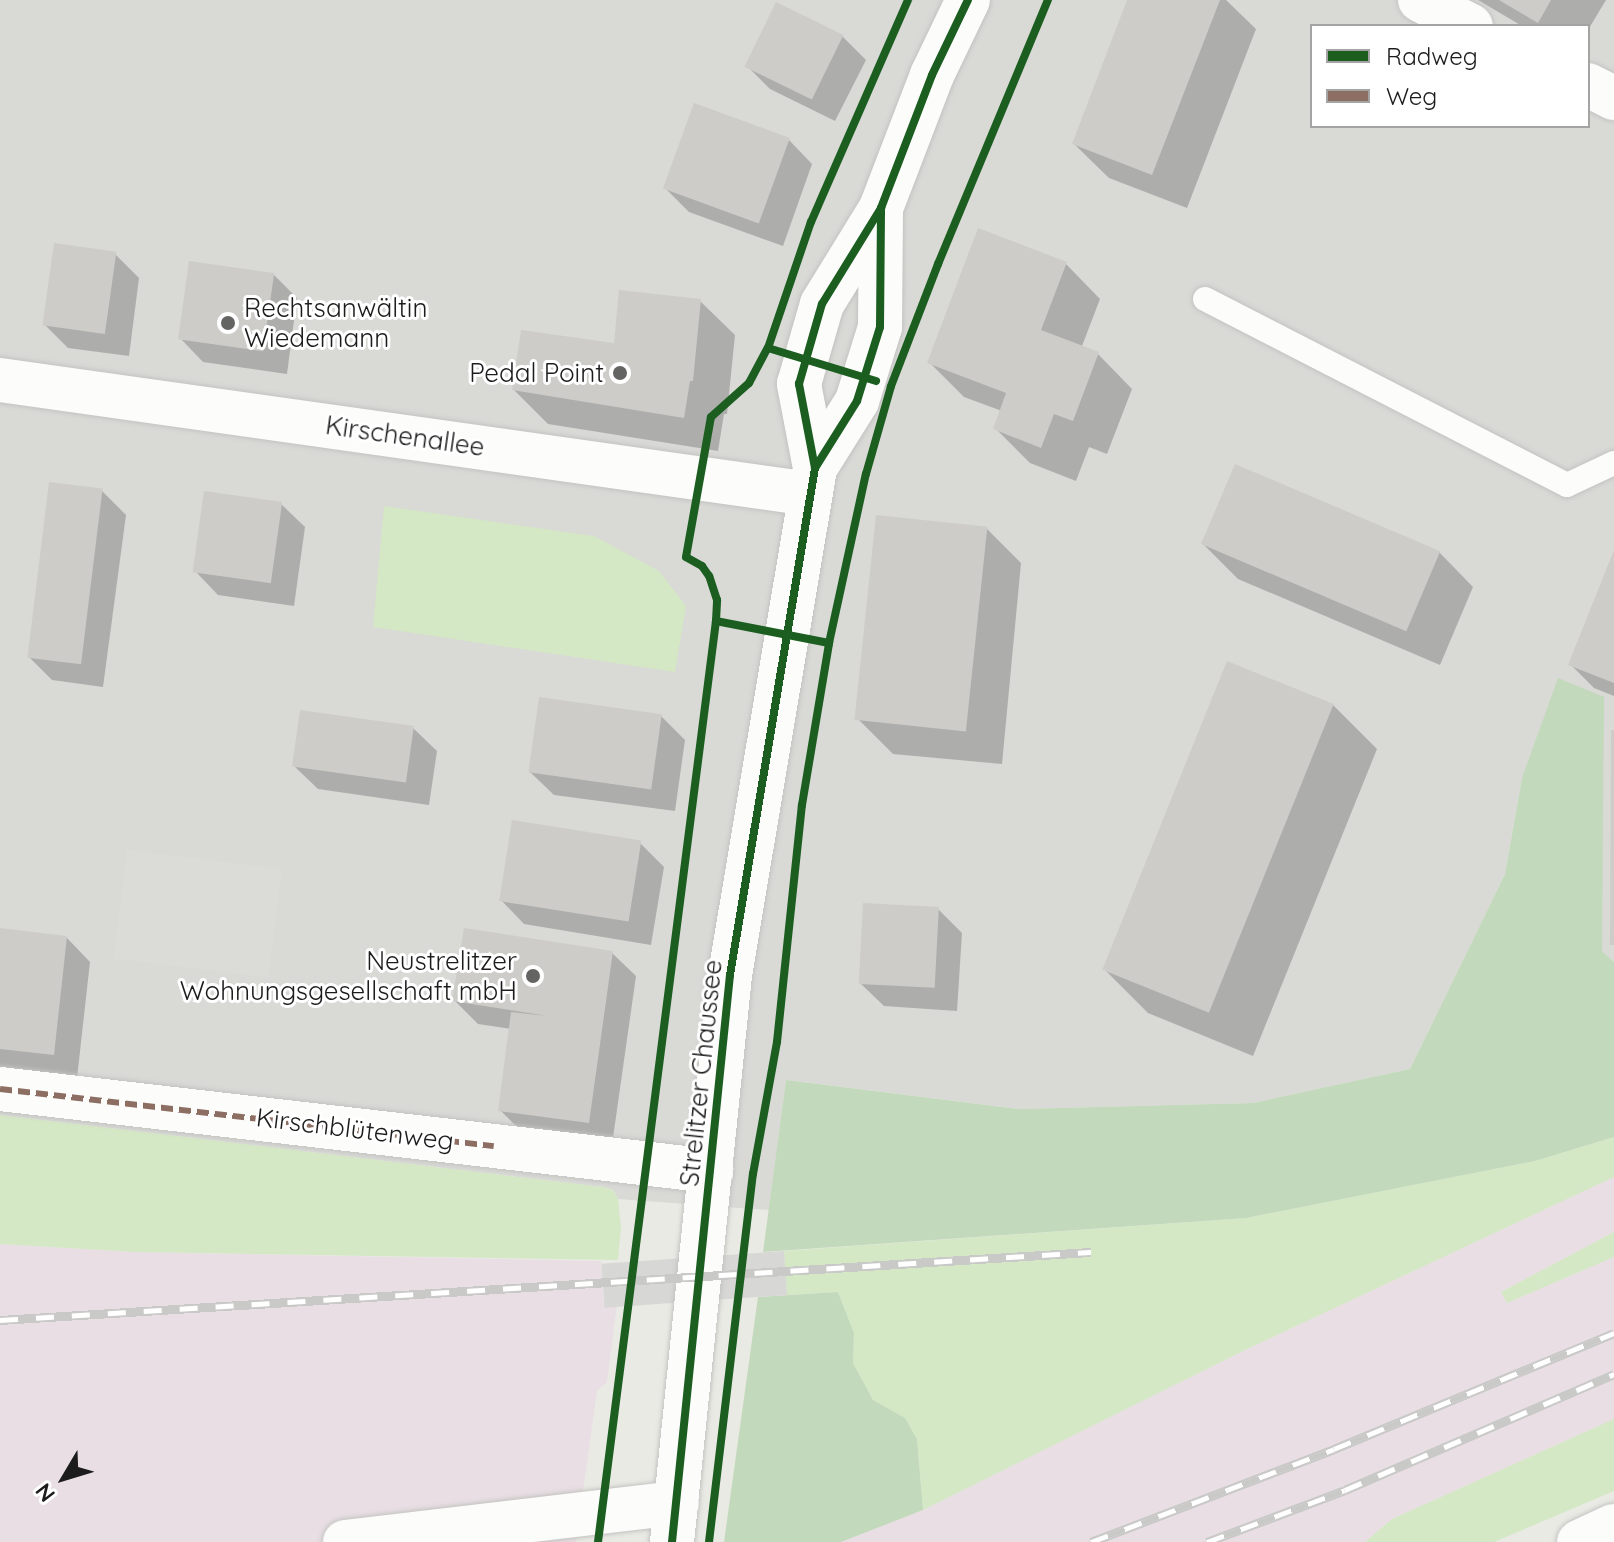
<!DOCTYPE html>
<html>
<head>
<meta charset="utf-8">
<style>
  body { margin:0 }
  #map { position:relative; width:1614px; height:1542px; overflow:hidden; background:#eaeae5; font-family:Quicksand,sans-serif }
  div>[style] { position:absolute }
  .residential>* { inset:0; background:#d9d9d6 }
  .industrial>* { inset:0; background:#e8dee3 }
  .grass>* { inset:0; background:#d4e8c5 }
  .forest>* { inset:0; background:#c3d9bb }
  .parking>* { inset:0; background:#dbdbd8; transform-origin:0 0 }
  .pier>* { inset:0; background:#d7d7d5; transform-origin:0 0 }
  .shadow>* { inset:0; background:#0003 }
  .building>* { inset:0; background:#cdccc8; transform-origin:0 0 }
  .roads { filter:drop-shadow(0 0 2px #c3c3c1) drop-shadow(0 0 2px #c3c3c1) }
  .lane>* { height:24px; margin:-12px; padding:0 12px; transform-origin:12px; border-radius:12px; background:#fcfcfb }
  .street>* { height:44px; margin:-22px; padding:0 22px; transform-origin:22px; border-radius:22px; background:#fcfcfb }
  .rail>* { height:9px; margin-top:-4.5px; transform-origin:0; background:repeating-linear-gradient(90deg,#fff 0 18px,#c9c9c8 0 36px); box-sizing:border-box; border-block:2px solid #c9c9c8 }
  .quiet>* { height:6px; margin-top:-3px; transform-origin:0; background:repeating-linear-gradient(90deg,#8d6e63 0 12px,transparent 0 18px) }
  .cycleway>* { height:8px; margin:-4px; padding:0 4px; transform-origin:4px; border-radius:4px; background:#1b5e20 }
  .dots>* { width:22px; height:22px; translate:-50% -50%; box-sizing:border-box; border:4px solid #fff; border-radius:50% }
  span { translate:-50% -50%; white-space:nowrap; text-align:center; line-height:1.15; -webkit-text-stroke:6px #fff; paint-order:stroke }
  .poi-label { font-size:26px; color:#1c1c1c }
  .left { translate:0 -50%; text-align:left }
  .right { translate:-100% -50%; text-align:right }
  .street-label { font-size:26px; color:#1c1c1c }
  .legend { position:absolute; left:1310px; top:24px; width:280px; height:104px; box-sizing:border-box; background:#fff; border:2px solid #a4a4a4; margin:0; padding:10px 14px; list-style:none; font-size:24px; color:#1c1c1c }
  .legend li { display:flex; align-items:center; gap:16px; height:40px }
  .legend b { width:40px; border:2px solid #a4a4a4 }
  .north { position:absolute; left:24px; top:1438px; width:80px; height:80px; -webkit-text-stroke:6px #fff; paint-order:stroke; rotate:232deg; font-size:22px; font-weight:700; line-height:32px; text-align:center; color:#1c1c1c }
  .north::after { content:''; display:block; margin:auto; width:28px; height:36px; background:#1c1c1c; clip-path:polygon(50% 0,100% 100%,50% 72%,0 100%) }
</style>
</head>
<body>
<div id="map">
  <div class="residential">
    <i style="clip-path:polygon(evenodd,0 0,1614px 0,1614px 962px,1602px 951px,1522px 778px,1505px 874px,1410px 1069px,1253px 1103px,1019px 1109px,786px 1080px,769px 1210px,618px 1199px,613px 1190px,603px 1187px,0 1115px,0 0,1312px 26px,1588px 26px,1588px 126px,1312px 126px,1312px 26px)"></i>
  </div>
  <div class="industrial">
    <i style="clip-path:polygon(1614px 1177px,1614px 1232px,1501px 1292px,1507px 1303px,1614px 1257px,1614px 1419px,1392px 1519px,1365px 1542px,841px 1542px,923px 1510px,1243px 1351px)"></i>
    <i style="clip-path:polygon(0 1244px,135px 1252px,601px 1261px,604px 1305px,617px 1304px,607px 1382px,597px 1391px,576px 1542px,0 1542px)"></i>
  </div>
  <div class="grass">
    <i style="clip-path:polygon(384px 506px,594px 536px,659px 571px,686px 606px,675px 672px,373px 627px)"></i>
    <i style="clip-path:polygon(0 1115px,603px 1187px,613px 1190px,618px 1199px,621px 1228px,618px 1260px,135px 1252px,0 1244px)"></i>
    <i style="clip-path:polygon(1614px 1137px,1614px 1177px,1243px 1351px,923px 1510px,917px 1439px,905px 1418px,873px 1400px,853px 1363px,854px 1333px,838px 1292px,787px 1295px,784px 1251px,1246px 1218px,1535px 1161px)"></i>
    <i style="clip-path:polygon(1614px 1232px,1614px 1257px,1507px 1303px,1501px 1292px)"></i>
    <i style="clip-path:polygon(1614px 1419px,1614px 1491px,1494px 1542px,1365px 1542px,1392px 1519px)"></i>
  </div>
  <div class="forest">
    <i style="clip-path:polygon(1558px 678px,1604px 697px,1602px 951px,1614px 962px,1614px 1137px,1535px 1161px,1246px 1218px,763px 1252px,786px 1080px,1019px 1109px,1253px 1103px,1410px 1069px,1505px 874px,1522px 778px)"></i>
    <i style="clip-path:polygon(838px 1292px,854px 1333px,853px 1363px,873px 1400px,905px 1418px,917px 1439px,923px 1510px,841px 1542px,724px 1542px,758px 1297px)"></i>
  </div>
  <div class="parking">
    <i style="left:127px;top:850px;width:156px;height:109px;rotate:7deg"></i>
  </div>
  <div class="pier">
    <i style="left:784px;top:1251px;width:44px;height:183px;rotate:86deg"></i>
  </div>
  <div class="shadow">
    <i style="clip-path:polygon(1130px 0,1226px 0,1256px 29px,1187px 208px,1109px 178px,1074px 144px)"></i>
    <i style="clip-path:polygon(1478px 0,1606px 0,1588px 30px,1588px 26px,1522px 26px)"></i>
    <i style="clip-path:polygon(842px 36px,866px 60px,835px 121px,770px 89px,746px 65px)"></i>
    <i style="clip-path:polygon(789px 140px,812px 164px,783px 246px,689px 212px,665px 188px)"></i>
    <i style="clip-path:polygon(115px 254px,139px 278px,129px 356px,68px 348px,44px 324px)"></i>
    <i style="clip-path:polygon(1066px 264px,1100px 299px,1082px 346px,1098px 354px,1132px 389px,1107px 454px,1089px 447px,1076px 481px,1030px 463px,995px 428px,1002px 411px,964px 397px,929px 362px)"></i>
    <i style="clip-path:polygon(273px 274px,297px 298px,287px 374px,203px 362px,180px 338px)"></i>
    <i style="clip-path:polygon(700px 301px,735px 335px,727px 414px,724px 414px,718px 451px,548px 424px,514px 390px,615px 346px)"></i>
    <i style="clip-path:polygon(102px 491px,126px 515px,103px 687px,52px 680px,28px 656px)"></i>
    <i style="clip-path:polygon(281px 504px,305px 527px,294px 606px,218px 595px,195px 571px)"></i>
    <i style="clip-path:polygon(986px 528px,1021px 563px,1002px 764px,893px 754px,858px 719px)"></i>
    <i style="clip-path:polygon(1203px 544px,1439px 552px,1473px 587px,1440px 665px,1238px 579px)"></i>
    <i style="clip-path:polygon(1614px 555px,1614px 696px,1594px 688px,1571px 665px)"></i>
    <i style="clip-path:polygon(1333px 705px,1377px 749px,1253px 1056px,1148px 1013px,1104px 969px)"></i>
    <i style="clip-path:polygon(661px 716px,685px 740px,675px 811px,554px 795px,530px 772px)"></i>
    <i style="clip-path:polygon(413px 728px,437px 751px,429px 805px,318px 789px,294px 766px)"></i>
    <i style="clip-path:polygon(640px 843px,664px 867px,651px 945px,524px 924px,501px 900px)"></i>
    <i style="clip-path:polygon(938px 909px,962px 933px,957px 1011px,884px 1006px,860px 983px)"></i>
    <i style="clip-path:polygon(0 930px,67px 938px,90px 962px,77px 1078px,0 1069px)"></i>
    <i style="clip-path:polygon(612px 953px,636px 976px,612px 1145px,524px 1134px,500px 1110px,511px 1029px,478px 1024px,454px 1000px)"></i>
  </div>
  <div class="building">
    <i style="clip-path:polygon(1127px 0,1220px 0,1152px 175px,1072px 144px)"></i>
    <i style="clip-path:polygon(1499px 0,1551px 0,1538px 23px)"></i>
    <i style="left:776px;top:2px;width:75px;height:72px;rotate:26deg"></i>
    <i style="left:694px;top:103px;width:102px;height:91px;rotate:20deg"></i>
    <i style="clip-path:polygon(978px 228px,1067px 262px,1041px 330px,1099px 352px,1073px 421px,1054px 414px,1041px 448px,993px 429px,1006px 393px,927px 363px)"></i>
    <i style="left:54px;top:243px;width:63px;height:83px;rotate:8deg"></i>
    <i style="left:189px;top:261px;width:86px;height:79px;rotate:8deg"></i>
    <i style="clip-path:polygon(619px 290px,701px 299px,693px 381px,690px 381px,684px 418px,512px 390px,521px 330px,614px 343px)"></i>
    <i style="left:1235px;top:464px;width:223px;height:87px;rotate:23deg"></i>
    <i style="left:49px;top:482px;width:54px;height:177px;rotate:7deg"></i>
    <i style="left:204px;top:491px;width:79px;height:82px;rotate:8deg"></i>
    <i style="left:876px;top:515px;width:112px;height:206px;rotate:6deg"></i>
    <i style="clip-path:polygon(1614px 550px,1614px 683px,1568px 665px)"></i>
    <i style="left:1227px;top:661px;width:115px;height:333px;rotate:22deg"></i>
    <i style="left:539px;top:697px;width:124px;height:76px;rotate:8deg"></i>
    <i style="left:300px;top:710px;width:115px;height:57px;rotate:8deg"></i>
    <i style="clip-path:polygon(1611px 730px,1614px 730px,1614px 945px,1610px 945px)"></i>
    <i style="left:512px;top:820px;width:131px;height:82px;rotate:9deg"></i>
    <i style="left:863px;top:903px;width:76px;height:81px;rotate:3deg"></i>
    <i style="clip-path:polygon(0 928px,67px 936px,54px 1055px,0 1049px)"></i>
    <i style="clip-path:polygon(464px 928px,613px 951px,589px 1123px,498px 1111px,511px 1012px,548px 1016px,452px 1001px)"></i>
  </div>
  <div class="roads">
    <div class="lane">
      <i style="left:1205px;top:299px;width:407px;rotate:27.2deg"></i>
      <i style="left:1567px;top:485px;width:52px;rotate:-25.1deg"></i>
    </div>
    <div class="street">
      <i style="left:1420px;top:0;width:57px;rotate:27deg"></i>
      <i style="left:1588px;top:85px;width:29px;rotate:27deg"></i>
      <i style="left:0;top:380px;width:818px;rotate:8.01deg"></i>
      <i style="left:815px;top:468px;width:86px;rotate:-100.8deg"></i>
      <i style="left:799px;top:384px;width:83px;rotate:-74deg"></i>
      <i style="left:822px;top:304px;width:113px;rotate:-58.4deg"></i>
      <i style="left:881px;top:208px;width:142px;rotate:-69deg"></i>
      <i style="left:932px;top:75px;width:83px;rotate:-64.4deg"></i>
      <i style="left:0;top:1089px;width:716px;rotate:6.58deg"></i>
      <i style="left:345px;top:1542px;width:334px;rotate:-6.7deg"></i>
      <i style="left:672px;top:1542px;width:570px;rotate:-84.16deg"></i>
      <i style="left:730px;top:975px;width:514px;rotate:-80.48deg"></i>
      <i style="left:815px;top:468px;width:79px;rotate:-57.9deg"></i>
      <i style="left:857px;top:401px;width:77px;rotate:-72.7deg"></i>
      <i style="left:880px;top:327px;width:119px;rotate:-89.5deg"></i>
      <i style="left:1579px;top:1542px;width:38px;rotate:-25deg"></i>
    </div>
  </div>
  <div class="rail">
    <i style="left:0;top:1320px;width:1093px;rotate:-3.57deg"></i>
    <i style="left:1091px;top:1542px;width:260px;rotate:-20.9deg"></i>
    <i style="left:1334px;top:1449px;width:303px;rotate:-22.5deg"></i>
    <i style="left:1207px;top:1542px;width:147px;rotate:-20.6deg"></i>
    <i style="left:1345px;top:1490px;width:293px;rotate:-23.3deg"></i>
  </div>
  <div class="quiet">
    <i style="left:0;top:1089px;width:497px;rotate:6.6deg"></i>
  </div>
  <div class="cycleway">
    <i style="left:768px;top:348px;width:113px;rotate:17deg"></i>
    <i style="left:815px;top:468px;width:86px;rotate:-100.8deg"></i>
    <i style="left:799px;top:384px;width:83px;rotate:-74deg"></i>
    <i style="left:822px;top:304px;width:113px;rotate:-58.4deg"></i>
    <i style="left:881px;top:208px;width:142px;rotate:-69deg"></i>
    <i style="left:932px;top:75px;width:83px;rotate:-64.4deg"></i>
    <i style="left:716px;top:621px;width:115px;rotate:11deg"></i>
    <i style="left:598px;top:1542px;width:929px;rotate:-82.7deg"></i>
    <i style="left:716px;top:621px;width:21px;rotate:-87deg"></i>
    <i style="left:717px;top:600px;width:25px;rotate:-108deg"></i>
    <i style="left:709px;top:576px;width:12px;rotate:-125deg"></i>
    <i style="left:702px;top:566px;width:18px;rotate:-151deg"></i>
    <i style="left:686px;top:557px;width:142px;rotate:-79.9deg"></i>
    <i style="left:711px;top:417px;width:51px;rotate:-41.8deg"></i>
    <i style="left:749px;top:383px;width:40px;rotate:-62deg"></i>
    <i style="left:768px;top:348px;width:133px;rotate:-71.2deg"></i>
    <i style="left:811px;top:222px;width:242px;rotate:-66.4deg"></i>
    <i style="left:672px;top:1542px;width:570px;rotate:-84.16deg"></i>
    <i style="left:730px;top:975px;width:514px;rotate:-80.48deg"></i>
    <i style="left:815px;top:468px;width:79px;rotate:-57.9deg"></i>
    <i style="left:857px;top:401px;width:77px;rotate:-72.7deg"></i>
    <i style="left:880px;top:327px;width:119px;rotate:-89.5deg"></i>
    <i style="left:709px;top:1542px;width:371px;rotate:-83.2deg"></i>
    <i style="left:753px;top:1174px;width:134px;rotate:-79.7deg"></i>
    <i style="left:777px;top:1042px;width:238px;rotate:-84deg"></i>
    <i style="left:802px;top:805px;width:164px;rotate:-80.5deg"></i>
    <i style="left:829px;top:643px;width:173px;rotate:-77.7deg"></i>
    <i style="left:866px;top:474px;width:91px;rotate:-74.1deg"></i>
    <i style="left:891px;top:386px;width:131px;rotate:-68.9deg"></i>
    <i style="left:938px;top:264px;width:286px;rotate:-67.4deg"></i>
  </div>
  <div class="dots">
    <i style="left:228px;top:323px;background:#646462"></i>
    <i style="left:620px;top:373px;background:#646462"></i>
    <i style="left:533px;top:976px;background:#646462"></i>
  </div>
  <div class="poi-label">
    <span class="left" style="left:244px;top:323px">Rechtsanwältin<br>Wiedemann</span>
    <span class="right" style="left:604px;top:373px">Pedal Point</span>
    <span class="right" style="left:517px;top:976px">Neustrelitzer<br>Wohnungsgesellschaft mbH</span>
  </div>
  <div class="street-label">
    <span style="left:405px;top:436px;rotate:8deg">Kirschenallee</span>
    <span style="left:701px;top:1073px;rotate:-84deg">Strelitzer Chaussee</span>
    <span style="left:355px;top:1129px;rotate:7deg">Kirschblütenweg</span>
  </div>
  <ul class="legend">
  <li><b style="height:10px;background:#1b5e20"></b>Radweg</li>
  <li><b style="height:10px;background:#8d6e63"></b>Weg</li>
  </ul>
  <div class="north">N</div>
</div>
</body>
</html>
